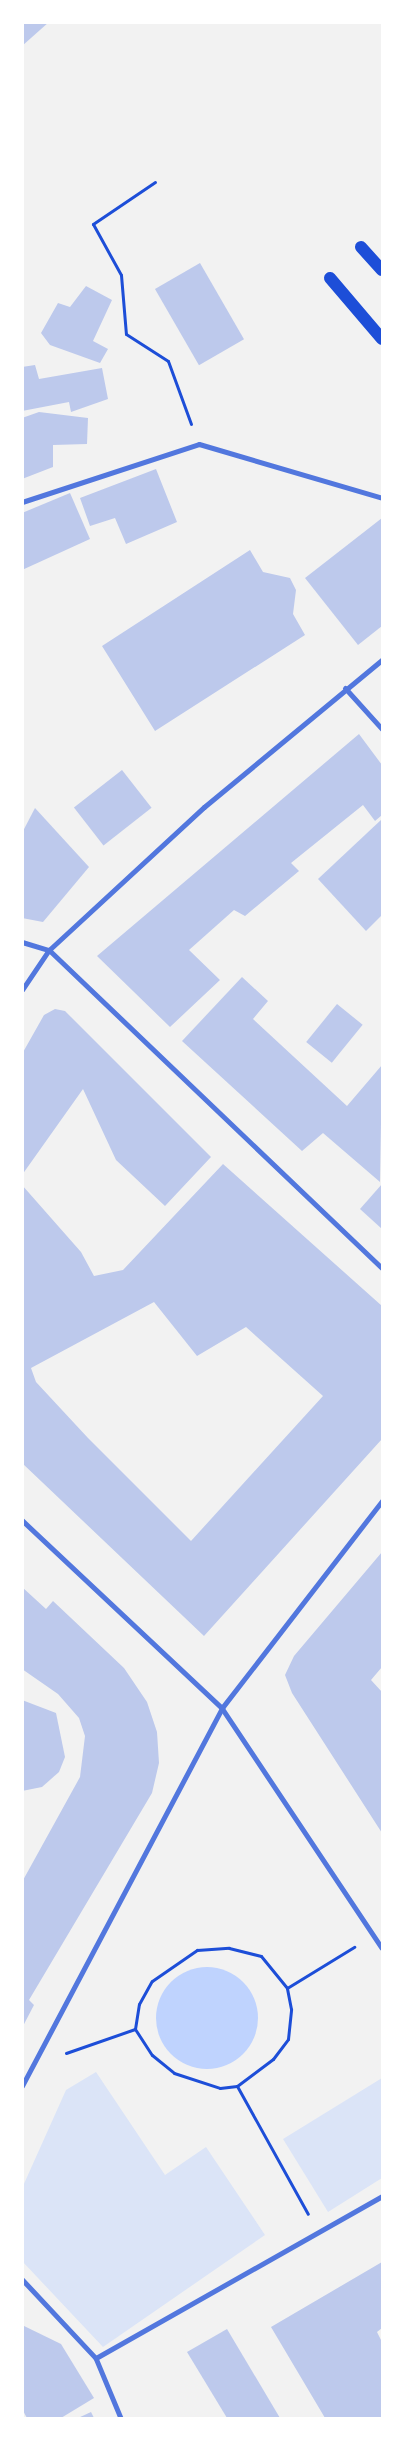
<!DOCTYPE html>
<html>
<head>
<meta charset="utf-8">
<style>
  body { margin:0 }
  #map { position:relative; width:405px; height:2441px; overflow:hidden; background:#f2f2f2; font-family:"Fira Sans Condensed",sans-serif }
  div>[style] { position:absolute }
  .green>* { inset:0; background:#dbe4f7 }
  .water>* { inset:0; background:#bfd3fe }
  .round { border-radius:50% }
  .building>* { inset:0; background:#bdc9ec; transform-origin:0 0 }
  .path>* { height:3px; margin:-1.5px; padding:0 1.5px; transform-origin:1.5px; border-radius:1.5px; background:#1d4ed8 }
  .pedestrian>* { height:4.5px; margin:-2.25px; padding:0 2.25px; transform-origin:2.25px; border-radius:2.25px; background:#5277de }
  .minor>* { height:5px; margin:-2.5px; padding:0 2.5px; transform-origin:2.5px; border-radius:2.5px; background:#5277de }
  .primary>* { height:12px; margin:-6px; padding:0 6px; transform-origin:6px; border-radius:6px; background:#1d4ed8 }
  span { translate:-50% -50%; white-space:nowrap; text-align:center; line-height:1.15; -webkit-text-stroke:4.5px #fff; paint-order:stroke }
  .frame { position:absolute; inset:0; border:24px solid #fff; pointer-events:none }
</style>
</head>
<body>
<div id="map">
  <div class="green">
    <i style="clip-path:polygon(96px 2072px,165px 2175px,206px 2147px,265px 2235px,103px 2347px,22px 2261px,23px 2186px,66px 2090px)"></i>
    <i style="clip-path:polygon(382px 2078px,382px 2178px,328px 2212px,283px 2139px)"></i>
  </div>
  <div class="water">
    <i class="round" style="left:156px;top:1967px;width:102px;height:102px"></i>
  </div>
  <div class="building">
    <i style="clip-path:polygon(22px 22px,49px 22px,22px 46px)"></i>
    <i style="left:200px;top:263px;width:88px;height:52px;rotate:60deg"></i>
    <i style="clip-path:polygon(86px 286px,112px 300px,93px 341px,108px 349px,100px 363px,50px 345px,41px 333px,58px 303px,70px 307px)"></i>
    <i style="clip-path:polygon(35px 365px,39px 379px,102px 368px,108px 399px,71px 412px,69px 402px,22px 411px,22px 367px)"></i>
    <i style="clip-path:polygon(39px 412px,88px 418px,87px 444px,53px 445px,53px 467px,22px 479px,22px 418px)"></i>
    <i style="clip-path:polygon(156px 469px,177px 522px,126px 544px,115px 518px,90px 526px,80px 498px)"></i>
    <i style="clip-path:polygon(70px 493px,90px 539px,22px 570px,22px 513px)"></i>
    <i style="clip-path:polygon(382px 518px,382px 626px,358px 645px,305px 578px)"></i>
    <i style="clip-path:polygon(250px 550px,263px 572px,290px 578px,296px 590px,293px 614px,305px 635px,155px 731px,102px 646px)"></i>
    <i style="clip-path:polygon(359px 734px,382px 765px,382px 815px,375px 821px,363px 805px,291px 863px,299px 871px,245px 916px,234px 910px,189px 950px,220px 980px,170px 1027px,97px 956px)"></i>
    <i style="left:122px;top:770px;width:48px;height:61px;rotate:52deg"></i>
    <i style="clip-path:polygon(35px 808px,89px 867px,43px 922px,22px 918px,22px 833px)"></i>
    <i style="clip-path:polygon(382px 819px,382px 915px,366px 931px,318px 879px)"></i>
    <i style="clip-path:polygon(242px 977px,268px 1001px,253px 1019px,347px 1106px,382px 1065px,380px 1182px,323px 1133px,302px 1151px,182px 1041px)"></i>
    <i style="left:337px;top:1004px;width:33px;height:49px;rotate:39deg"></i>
    <i style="clip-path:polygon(55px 1009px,65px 1011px,211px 1157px,165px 1206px,116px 1160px,83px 1089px,22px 1175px,22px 1054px,44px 1015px)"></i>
    <i style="clip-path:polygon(evenodd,223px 1164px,382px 1306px,382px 1439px,204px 1636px,22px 1463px,22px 1185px,81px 1252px,94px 1276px,123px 1270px,223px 1164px,154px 1302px,197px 1356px,246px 1327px,323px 1396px,191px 1541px,88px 1438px,36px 1382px,31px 1368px,154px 1302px)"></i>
    <i style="clip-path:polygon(382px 1184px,382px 1229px,360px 1209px)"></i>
    <i style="clip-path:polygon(382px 1552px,382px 1667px,371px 1680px,382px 1692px,382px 1833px,292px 1693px,285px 1675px,294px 1656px)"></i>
    <i style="clip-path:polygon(22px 1587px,46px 1609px,53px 1601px,124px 1668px,147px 1702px,157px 1732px,159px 1763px,152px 1793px,29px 2000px,34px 2005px,22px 2028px,22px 1882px,80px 1777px,85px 1736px,79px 1718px,58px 1694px,22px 1669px)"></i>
    <i style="clip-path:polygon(22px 1700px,56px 1713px,65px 1757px,59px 1772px,42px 1787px,22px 1791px)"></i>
    <i style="clip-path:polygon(382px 2262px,382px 2328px,377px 2332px,382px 2342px,382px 2418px,325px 2418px,271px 2327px)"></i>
    <i style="clip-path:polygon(22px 2325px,61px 2344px,94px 2398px,61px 2418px,27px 2418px,22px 2409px)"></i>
    <i style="clip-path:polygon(227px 2329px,280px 2418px,227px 2418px,187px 2352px)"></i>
    <i style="clip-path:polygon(91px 2412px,94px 2418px,78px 2418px)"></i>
  </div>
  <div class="path">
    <i style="left:155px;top:182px;width:75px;rotate:145.9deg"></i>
    <i style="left:93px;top:224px;width:58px;rotate:61.2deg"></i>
    <i style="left:121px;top:275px;width:59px;rotate:85.2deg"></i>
    <i style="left:126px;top:334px;width:50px;rotate:32.7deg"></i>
    <i style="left:168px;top:361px;width:67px;rotate:69.9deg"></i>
    <i style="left:135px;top:2029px;width:25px;rotate:-81deg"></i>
    <i style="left:139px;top:2004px;width:26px;rotate:-61deg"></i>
    <i style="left:152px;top:1981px;width:55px;rotate:-34.6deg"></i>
    <i style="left:197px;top:1950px;width:32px;rotate:-4deg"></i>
    <i style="left:229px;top:1948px;width:33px;rotate:14deg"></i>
    <i style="left:261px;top:1956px;width:41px;rotate:50.9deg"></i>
    <i style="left:66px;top:2053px;width:73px;rotate:-19.2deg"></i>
    <i style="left:135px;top:2029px;width:31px;rotate:57deg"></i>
    <i style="left:152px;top:2055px;width:28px;rotate:39deg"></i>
    <i style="left:174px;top:2073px;width:48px;rotate:18.1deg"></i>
    <i style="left:220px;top:2088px;width:17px;rotate:-7deg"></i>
    <i style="left:237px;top:2086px;width:45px;rotate:-36.9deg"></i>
    <i style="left:273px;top:2059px;width:25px;rotate:-53deg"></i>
    <i style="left:288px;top:2039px;width:30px;rotate:-84deg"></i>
    <i style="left:291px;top:2009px;width:21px;rotate:-101deg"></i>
    <i style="left:287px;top:1988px;width:79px;rotate:-31.5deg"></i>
    <i style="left:237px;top:2086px;width:146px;rotate:61deg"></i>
  </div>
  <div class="pedestrian">
    <i style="left:22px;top:990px;width:48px;rotate:-56deg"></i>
    <i style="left:22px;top:1520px;width:274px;rotate:43.2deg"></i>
    <i style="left:222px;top:1708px;width:288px;rotate:56.3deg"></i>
    <i style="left:22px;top:2086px;width:428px;rotate:-62.1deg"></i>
    <i style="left:222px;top:1708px;width:262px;rotate:-52.3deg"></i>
    <i style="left:22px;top:2279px;width:108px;rotate:46.9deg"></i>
    <i style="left:96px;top:2358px;width:65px;rotate:67.4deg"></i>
    <i style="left:96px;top:2358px;width:329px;rotate:-29.5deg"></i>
  </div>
  <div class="minor">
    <i style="left:22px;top:502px;width:186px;rotate:-18.1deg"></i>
    <i style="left:199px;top:444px;width:191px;rotate:16.4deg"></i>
    <i style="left:345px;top:688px;width:55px;rotate:47.9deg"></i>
    <i style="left:22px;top:942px;width:28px;rotate:17deg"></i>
    <i style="left:49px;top:950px;width:460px;rotate:43.7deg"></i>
    <i style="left:49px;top:950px;width:211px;rotate:-42.7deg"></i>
    <i style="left:204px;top:807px;width:231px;rotate:-39.6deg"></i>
  </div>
  <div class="primary">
    <i style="left:361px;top:247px;width:31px;rotate:48deg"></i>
    <i style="left:330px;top:278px;width:80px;rotate:49.6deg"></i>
  </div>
  <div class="frame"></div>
</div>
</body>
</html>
